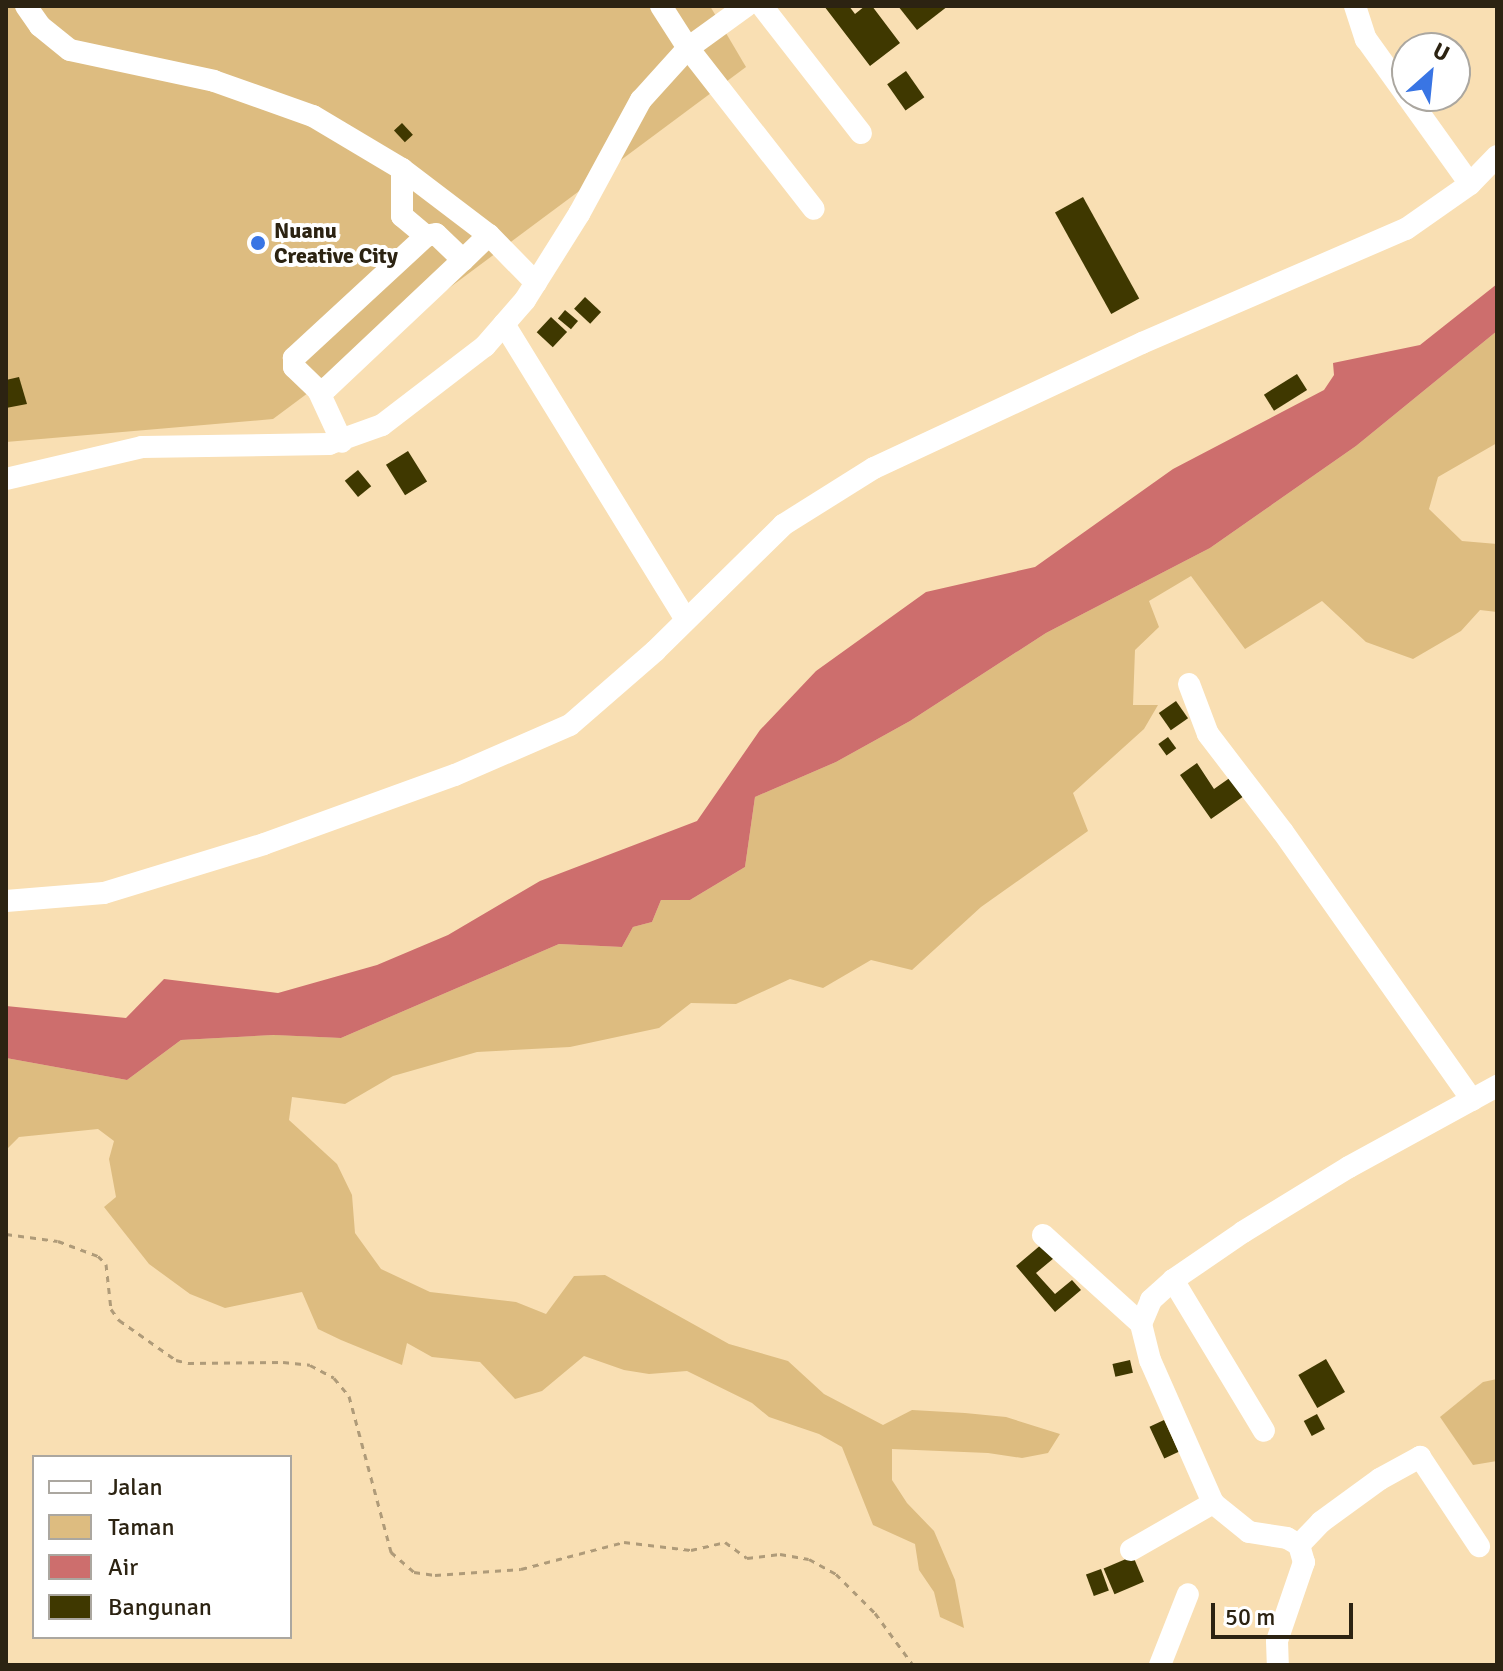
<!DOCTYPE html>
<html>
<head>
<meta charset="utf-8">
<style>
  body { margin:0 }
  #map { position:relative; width:1503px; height:1671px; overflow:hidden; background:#f9dfb3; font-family:Signika,sans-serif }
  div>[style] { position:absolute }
  .green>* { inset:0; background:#ddbc80 }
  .water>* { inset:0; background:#cd6e6d }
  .building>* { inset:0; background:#3f3800; transform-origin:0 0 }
  .path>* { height:3px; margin-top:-1.5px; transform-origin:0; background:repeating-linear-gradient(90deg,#af9b79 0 6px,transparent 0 12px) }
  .minor>* { height:22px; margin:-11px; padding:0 11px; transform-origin:11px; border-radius:11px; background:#fff }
  .dots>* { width:22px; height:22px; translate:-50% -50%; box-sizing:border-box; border:4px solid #fff; border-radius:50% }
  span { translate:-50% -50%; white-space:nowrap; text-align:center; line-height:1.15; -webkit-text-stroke:8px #fff; paint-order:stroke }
  .poi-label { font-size:22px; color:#2c2312; font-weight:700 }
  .left { translate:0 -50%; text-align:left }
  .frame { position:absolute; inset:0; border:8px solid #2c2312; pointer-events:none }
  .legend { position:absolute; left:32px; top:1455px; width:260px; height:184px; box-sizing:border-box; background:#fff; border:2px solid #aba7a0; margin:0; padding:10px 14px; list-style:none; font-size:24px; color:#2c2312 }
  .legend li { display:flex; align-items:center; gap:16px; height:40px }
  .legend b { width:40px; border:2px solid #aba7a0 }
  .north { position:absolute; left:1391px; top:32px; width:80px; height:80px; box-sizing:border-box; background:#fff; border:2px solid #aba7a0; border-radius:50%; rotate:27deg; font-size:22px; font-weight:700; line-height:32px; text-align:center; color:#2c2312 }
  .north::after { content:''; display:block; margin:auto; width:28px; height:36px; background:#3975e4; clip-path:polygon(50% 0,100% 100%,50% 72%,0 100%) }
  .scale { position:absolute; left:1211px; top:1603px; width:142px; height:36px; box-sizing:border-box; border:4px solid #2c2312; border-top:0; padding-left:10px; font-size:24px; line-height:28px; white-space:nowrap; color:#2c2312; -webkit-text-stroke:6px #fff; paint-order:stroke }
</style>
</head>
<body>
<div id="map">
  <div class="green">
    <i style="clip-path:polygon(6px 6px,710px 6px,746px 67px,273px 419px,6px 442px)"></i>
    <i style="clip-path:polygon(1497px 331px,1497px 443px,1438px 477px,1429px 509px,1462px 541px,1497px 544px,1497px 612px,1480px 610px,1461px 631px,1413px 659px,1366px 642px,1322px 601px,1245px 649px,1191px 576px,1149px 601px,1159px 627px,1135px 650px,1133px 705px,1158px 705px,1144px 729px,1073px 793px,1088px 831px,981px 907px,912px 970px,871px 960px,823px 988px,790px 979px,736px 1004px,691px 1003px,659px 1028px,570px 1047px,477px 1052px,393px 1076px,345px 1104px,292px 1097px,289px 1120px,337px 1164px,352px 1195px,355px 1233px,381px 1269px,430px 1292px,516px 1302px,546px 1314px,574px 1276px,605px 1275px,729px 1344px,788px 1361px,824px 1394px,883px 1425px,912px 1410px,965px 1413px,1006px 1417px,1060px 1434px,1048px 1453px,1022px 1458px,988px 1453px,892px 1449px,892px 1480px,907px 1503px,934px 1531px,955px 1580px,964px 1628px,940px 1617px,934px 1592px,919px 1570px,915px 1544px,873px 1525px,842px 1447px,819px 1434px,769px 1417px,752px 1403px,687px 1371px,649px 1374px,624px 1370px,584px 1356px,542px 1391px,515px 1399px,480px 1362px,432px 1357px,407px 1343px,402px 1365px,341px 1340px,318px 1329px,302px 1292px,225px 1308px,190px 1294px,149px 1264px,104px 1207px,116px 1197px,109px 1159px,114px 1141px,98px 1129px,19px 1137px,6px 1150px,6px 1058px,127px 1080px,181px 1040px,275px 1035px,341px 1038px,559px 944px,622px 947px,633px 927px,652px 922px,661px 900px,690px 900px,745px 867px,755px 797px,836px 762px,910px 721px,1046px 633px,1210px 548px,1356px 446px)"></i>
    <i style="clip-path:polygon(1497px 1379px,1497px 1461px,1473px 1465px,1440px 1417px,1483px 1382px)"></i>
  </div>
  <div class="water">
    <i style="clip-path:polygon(1497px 284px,1497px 331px,1356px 446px,1210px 548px,1046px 633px,910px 721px,836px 762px,755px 797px,745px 867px,690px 900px,661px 900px,652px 922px,633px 927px,622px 947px,559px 944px,341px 1038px,274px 1035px,181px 1040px,127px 1080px,6px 1058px,6px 1006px,126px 1018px,164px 979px,278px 993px,377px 965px,448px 935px,540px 881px,697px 821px,760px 730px,816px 671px,926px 592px,1035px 567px,1173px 469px,1324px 390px,1334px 375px,1333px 363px,1420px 345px)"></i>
  </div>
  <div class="building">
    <i style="clip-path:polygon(824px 6px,849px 6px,855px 14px,865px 6px,872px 6px,900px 43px,870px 66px)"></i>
    <i style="clip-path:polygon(898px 6px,948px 6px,917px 30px)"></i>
    <i style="left:906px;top:71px;width:32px;height:23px;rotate:55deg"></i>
    <i style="left:402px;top:123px;width:16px;height:11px;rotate:47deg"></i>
    <i style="left:1083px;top:197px;width:116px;height:32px;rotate:61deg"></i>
    <i style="left:585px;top:297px;width:22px;height:16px;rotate:43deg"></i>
    <i style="left:565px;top:310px;width:17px;height:11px;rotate:40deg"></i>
    <i style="left:551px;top:317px;width:22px;height:21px;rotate:43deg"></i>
    <i style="left:1297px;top:374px;width:19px;height:39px;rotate:58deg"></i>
    <i style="clip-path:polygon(19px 377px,27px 404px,6px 408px,6px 380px)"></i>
    <i style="left:408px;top:451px;width:36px;height:26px;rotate:58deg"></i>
    <i style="left:358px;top:470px;width:21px;height:17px;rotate:51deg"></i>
    <i style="left:1176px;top:701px;width:21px;height:21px;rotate:55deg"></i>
    <i style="left:1168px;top:737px;width:14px;height:12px;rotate:54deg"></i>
    <i style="clip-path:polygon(1197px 763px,1214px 789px,1231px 777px,1244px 796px,1211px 819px,1180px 775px)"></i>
    <i style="clip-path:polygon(1042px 1244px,1054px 1258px,1036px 1273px,1055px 1294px,1072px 1280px,1081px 1290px,1055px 1312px,1016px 1266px)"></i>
    <i style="left:1326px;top:1359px;width:38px;height:32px;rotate:60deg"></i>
    <i style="left:1130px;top:1360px;width:13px;height:18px;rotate:77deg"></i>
    <i style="left:1317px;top:1414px;width:17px;height:15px;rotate:62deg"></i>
    <i style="left:1164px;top:1420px;width:35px;height:16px;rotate:65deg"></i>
    <i style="left:1133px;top:1556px;width:28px;height:32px;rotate:67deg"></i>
    <i style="left:1101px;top:1569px;width:23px;height:16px;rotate:70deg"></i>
  </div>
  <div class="path">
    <i style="left:6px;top:1234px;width:52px;rotate:7.7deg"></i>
    <i style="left:58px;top:1241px;width:43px;rotate:20.6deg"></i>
    <i style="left:98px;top:1256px;width:11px;rotate:45deg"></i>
    <i style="left:106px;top:1264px;width:45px;rotate:83.7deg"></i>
    <i style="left:111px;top:1309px;width:14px;rotate:54deg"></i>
    <i style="left:119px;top:1320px;width:70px;rotate:35.1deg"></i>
    <i style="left:176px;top:1360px;width:12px;rotate:14deg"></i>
    <i style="left:188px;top:1363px;width:95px;rotate:-0.6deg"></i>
    <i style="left:283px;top:1362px;width:27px;rotate:6deg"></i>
    <i style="left:310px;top:1365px;width:27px;rotate:28deg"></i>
    <i style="left:334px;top:1378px;width:23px;rotate:50deg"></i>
    <i style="left:349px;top:1396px;width:162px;rotate:74.9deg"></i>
    <i style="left:391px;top:1552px;width:30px;rotate:41deg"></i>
    <i style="left:414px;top:1572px;width:21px;rotate:8deg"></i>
    <i style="left:435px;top:1575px;width:86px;rotate:-4deg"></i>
    <i style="left:521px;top:1569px;width:106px;rotate:-14.7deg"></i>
    <i style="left:624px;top:1542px;width:67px;rotate:6.8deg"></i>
    <i style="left:691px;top:1550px;width:35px;rotate:-13deg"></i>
    <i style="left:725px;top:1542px;width:27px;rotate:36deg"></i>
    <i style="left:747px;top:1558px;width:33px;rotate:-7deg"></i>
    <i style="left:780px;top:1554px;width:29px;rotate:10deg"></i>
    <i style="left:809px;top:1559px;width:31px;rotate:29deg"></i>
    <i style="left:836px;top:1574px;width:55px;rotate:45deg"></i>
    <i style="left:875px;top:1613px;width:64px;rotate:53.8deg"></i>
  </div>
  <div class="minor">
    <i style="left:26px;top:6px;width:24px;rotate:55deg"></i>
    <i style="left:40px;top:26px;width:38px;rotate:39deg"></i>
    <i style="left:70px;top:50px;width:147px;rotate:12.1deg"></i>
    <i style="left:214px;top:81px;width:105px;rotate:19.5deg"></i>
    <i style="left:313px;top:116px;width:104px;rotate:30.8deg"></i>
    <i style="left:402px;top:169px;width:109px;rotate:37.2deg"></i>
    <i style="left:489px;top:235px;width:67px;rotate:45.6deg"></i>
    <i style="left:661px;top:6px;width:50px;rotate:57.3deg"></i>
    <i style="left:688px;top:48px;width:204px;rotate:52deg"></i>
    <i style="left:762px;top:6px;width:161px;rotate:52.1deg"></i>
    <i style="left:1355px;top:6px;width:35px;rotate:72deg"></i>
    <i style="left:1366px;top:39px;width:70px;rotate:54.3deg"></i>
    <i style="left:1407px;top:96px;width:108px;rotate:54.4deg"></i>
    <i style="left:402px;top:169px;width:47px;rotate:90deg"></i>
    <i style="left:402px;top:216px;width:31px;rotate:40deg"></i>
    <i style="left:463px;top:260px;width:37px;rotate:-136deg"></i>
    <i style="left:436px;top:234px;width:10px;rotate:169deg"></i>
    <i style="left:426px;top:236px;width:180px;rotate:137.3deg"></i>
    <i style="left:294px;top:358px;width:9px;rotate:90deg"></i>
    <i style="left:294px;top:367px;width:33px;rotate:44deg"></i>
    <i style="left:318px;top:390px;width:9px;rotate:-13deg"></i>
    <i style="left:327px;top:388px;width:187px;rotate:-43.3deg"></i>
    <i style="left:463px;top:260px;width:36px;rotate:-44deg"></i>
    <i style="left:504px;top:324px;width:347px;rotate:58.4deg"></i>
    <i style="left:318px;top:390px;width:57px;rotate:65.2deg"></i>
    <i style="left:6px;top:479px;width:140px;rotate:-13.2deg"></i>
    <i style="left:142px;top:447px;width:187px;rotate:-0.9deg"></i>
    <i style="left:329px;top:444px;width:56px;rotate:-19.7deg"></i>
    <i style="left:382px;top:425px;width:130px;rotate:-37.5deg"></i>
    <i style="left:485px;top:346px;width:61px;rotate:-49deg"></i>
    <i style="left:525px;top:300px;width:102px;rotate:-57.9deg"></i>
    <i style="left:579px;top:214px;width:130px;rotate:-61.5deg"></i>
    <i style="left:641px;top:100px;width:70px;rotate:-47.9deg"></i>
    <i style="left:688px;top:48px;width:72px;rotate:-35.9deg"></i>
    <i style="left:1189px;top:684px;width:53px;rotate:69.2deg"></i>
    <i style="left:1208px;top:734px;width:123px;rotate:52.6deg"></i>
    <i style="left:1283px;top:832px;width:328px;rotate:54.8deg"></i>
    <i style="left:6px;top:901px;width:98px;rotate:-4.7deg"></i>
    <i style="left:104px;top:893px;width:167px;rotate:-17deg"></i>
    <i style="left:264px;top:844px;width:203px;rotate:-19.9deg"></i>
    <i style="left:455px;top:775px;width:125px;rotate:-23.5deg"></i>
    <i style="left:570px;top:725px;width:113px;rotate:-41deg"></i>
    <i style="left:655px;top:651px;width:180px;rotate:-44.5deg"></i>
    <i style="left:783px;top:525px;width:107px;rotate:-32.1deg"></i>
    <i style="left:874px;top:468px;width:296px;rotate:-25deg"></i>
    <i style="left:1142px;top:343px;width:288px;rotate:-23.4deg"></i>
    <i style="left:1406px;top:229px;width:78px;rotate:-35.1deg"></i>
    <i style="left:1470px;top:184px;width:39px;rotate:-46deg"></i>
    <i style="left:1043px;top:1235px;width:132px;rotate:42.2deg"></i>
    <i style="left:1141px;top:1324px;width:37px;rotate:76deg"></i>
    <i style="left:1150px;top:1360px;width:156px;rotate:66.2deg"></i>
    <i style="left:1213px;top:1503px;width:46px;rotate:38.9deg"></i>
    <i style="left:1249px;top:1532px;width:38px;rotate:9deg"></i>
    <i style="left:1287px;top:1538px;width:14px;rotate:30deg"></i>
    <i style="left:1299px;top:1545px;width:18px;rotate:74deg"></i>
    <i style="left:1304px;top:1562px;width:83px;rotate:108.9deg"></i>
    <i style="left:1277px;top:1641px;width:24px;rotate:88deg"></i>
    <i style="left:1173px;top:1280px;width:176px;rotate:58.9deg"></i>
    <i style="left:1141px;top:1324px;width:26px;rotate:-67deg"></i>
    <i style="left:1151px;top:1300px;width:30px;rotate:-42deg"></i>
    <i style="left:1173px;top:1280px;width:85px;rotate:-34.4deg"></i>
    <i style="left:1243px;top:1232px;width:124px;rotate:-31.5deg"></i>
    <i style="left:1349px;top:1167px;width:169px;rotate:-28.7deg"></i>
    <i style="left:1299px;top:1545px;width:32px;rotate:-46deg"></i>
    <i style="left:1321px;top:1522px;width:73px;rotate:-36.1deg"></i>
    <i style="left:1380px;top:1479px;width:46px;rotate:-28.8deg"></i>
    <i style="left:1420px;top:1457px;width:107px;rotate:56.5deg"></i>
    <i style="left:1131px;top:1550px;width:95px;rotate:-29.8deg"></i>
    <i style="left:1160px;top:1665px;width:76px;rotate:-68.5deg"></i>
  </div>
  <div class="dots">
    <i style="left:258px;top:243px;background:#3975e4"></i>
  </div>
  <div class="poi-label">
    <span class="left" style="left:274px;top:243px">Nuanu<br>Creative City</span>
  </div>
  <div class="frame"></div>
  <ul class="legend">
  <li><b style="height:10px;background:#fff"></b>Jalan</li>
  <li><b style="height:22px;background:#ddbc80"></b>Taman</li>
  <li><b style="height:22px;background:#cd6e6d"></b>Air</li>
  <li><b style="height:22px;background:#3f3800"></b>Bangunan</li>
  </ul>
  <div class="north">U</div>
  <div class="scale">50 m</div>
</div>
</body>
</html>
